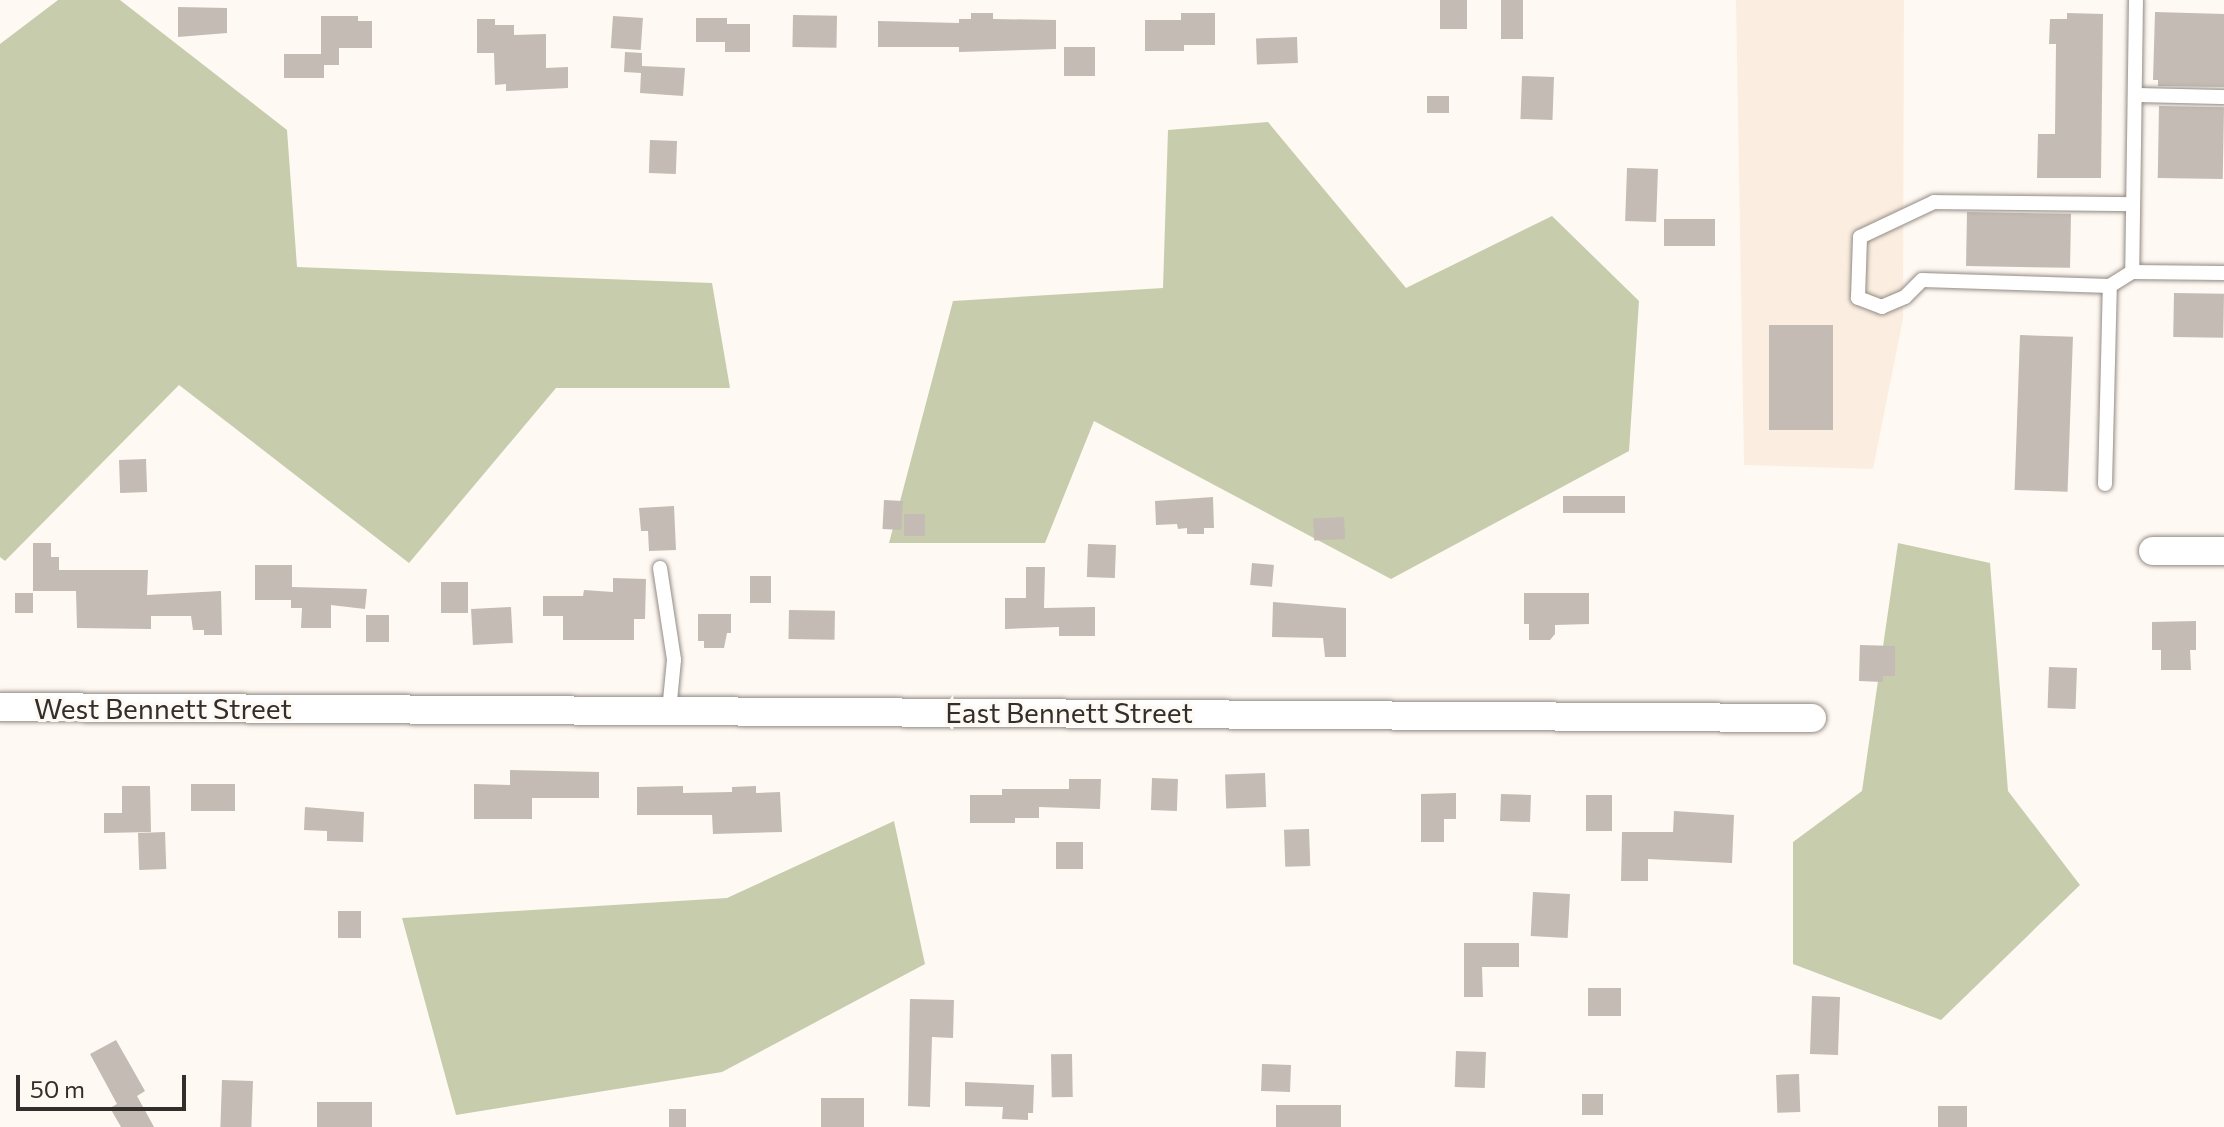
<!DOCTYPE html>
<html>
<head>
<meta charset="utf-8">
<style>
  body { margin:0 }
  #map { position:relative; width:2224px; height:1127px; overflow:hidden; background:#fff9f3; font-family:Commissioner,sans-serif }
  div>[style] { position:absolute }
  .built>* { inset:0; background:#fbeee0 }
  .green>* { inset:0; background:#c7cdac }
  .building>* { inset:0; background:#c3bbb4; transform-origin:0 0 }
  .roads { filter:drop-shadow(0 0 2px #928b84) drop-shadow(0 0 2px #928b84) }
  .lane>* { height:14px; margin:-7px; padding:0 7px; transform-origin:7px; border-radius:7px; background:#fff }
  .street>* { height:28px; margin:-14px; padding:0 14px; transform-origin:14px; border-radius:14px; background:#fff }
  span { translate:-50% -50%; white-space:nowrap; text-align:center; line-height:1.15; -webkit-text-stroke:6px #fff9f3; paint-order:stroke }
  .street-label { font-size:28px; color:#312e2b }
  .scale { position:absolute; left:16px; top:1075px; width:170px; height:36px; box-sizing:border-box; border:4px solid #312e2b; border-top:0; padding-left:10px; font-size:24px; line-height:28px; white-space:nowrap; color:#312e2b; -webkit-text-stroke:6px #fff9f3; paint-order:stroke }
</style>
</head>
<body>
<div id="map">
  <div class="built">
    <i style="clip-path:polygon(1736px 0,1904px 0,1903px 319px,1873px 469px,1744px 465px)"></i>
  </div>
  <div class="green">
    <i style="clip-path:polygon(58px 0,120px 0,287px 130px,297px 267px,712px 283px,730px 388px,556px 388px,409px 563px,179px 385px,5px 561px,0 557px,0 44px)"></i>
    <i style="clip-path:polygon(1268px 122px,1406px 288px,1552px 216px,1639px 301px,1629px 451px,1391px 579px,1094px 421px,1045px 543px,889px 543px,953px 301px,1163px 288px,1168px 130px)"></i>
    <i style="clip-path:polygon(1898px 543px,1990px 563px,2008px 791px,2080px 885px,1941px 1020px,1793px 964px,1793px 842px,1862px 791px)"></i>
    <i style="clip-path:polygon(894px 821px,925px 964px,722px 1072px,456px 1115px,402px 918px,727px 898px)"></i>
  </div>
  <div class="building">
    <i style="left:1440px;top:0;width:27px;height:29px"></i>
    <i style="left:1501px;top:0;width:22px;height:39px"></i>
    <i style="clip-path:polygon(178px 7px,227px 8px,227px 33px,178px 37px)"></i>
    <i style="clip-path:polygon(2155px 12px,2224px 14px,2224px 87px,2158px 86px,2158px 80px,2153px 80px)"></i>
    <i style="clip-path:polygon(971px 13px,993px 13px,993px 19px,1056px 20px,1056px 49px,959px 52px,959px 47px,878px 47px,878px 21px,959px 23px,959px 19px,971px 19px)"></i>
    <i style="clip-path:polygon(1181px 13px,1215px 13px,1215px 45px,1184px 45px,1184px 51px,1145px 51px,1145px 20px,1181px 20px)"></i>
    <i style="clip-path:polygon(2067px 13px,2103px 14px,2101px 178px,2037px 178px,2038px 134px,2055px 134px,2056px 44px,2049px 44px,2050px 19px,2067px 19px)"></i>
    <i style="left:793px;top:15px;width:44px;height:32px;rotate:1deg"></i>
    <i style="clip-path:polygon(321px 16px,358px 16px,358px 21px,372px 21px,372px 48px,339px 48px,339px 65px,324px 65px,324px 78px,284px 78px,284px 54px,321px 54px)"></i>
    <i style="left:613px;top:16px;width:30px;height:32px;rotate:4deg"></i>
    <i style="clip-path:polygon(696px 18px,727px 18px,727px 24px,750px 24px,750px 52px,725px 52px,725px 42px,696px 42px)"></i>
    <i style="clip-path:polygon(477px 19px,495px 19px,495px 25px,514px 25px,514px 35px,546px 34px,546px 68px,568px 67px,568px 88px,506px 91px,506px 84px,495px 85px,494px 53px,477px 53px)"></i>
    <i style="left:1297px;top:37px;width:26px;height:41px;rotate:88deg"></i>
    <i style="left:1064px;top:47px;width:31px;height:29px"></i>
    <i style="clip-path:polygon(625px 52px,642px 53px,642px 66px,685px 68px,683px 96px,640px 93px,641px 73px,624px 72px)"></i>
    <i style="left:1522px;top:76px;width:32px;height:43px;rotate:2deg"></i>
    <i style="left:1427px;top:96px;width:22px;height:17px"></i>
    <i style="left:2159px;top:106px;width:65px;height:72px;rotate:1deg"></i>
    <i style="left:650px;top:140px;width:27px;height:33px;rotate:2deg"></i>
    <i style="left:1627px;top:168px;width:31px;height:53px;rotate:2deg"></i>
    <i style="left:1967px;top:212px;width:104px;height:54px;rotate:1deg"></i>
    <i style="left:1715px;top:219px;width:27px;height:51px;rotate:90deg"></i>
    <i style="left:2174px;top:293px;width:50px;height:44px;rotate:1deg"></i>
    <i style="left:1769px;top:325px;width:64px;height:105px"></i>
    <i style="left:2020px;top:335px;width:53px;height:155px;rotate:2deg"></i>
    <i style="left:146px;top:459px;width:33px;height:27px;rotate:88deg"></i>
    <i style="left:1563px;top:496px;width:62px;height:17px"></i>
    <i style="clip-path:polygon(1213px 497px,1214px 528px,1204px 528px,1204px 534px,1187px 534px,1187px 528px,1178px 529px,1177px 524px,1156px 525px,1155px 501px)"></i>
    <i style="left:884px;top:500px;width:19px;height:29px;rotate:3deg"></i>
    <i style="clip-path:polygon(674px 506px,676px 550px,649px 551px,648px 531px,641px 531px,639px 508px)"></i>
    <i style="left:904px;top:514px;width:21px;height:22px"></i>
    <i style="left:1344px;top:517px;width:22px;height:31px;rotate:87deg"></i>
    <i style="clip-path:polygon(33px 543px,51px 543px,51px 557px,59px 557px,59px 570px,148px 570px,147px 595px,221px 591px,222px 635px,204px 635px,204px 630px,193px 630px,191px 616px,151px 616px,151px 629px,77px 628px,76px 591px,33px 591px)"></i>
    <i style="left:1088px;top:544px;width:28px;height:33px;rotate:2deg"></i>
    <i style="left:1252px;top:563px;width:22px;height:22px;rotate:5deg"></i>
    <i style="clip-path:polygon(255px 565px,292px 565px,292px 587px,367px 589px,365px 609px,331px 605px,331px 628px,301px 628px,302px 608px,291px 608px,291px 600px,255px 600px)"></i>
    <i style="clip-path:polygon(1026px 567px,1045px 567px,1044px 608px,1095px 607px,1095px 636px,1059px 636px,1059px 627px,1005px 629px,1005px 598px,1026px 598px)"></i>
    <i style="left:750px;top:576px;width:21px;height:27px"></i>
    <i style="clip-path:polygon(613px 578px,646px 579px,645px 619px,634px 619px,634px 640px,563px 640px,563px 616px,543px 616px,543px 596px,583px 596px,584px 590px,613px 592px)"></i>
    <i style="left:441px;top:582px;width:27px;height:31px"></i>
    <i style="left:15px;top:593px;width:18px;height:20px"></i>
    <i style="clip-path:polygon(1524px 593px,1589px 593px,1589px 624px,1555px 625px,1555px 634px,1550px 640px,1529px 640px,1529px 624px,1524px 624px)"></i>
    <i style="clip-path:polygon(1273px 602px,1346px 608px,1346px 657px,1325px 657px,1323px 638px,1272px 637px)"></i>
    <i style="left:511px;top:607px;width:36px;height:40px;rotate:87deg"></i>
    <i style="left:789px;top:610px;width:46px;height:29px;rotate:1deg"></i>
    <i style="clip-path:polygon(698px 614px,731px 614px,731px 633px,727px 633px,724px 648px,704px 648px,704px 641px,698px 641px)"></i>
    <i style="left:389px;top:615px;width:27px;height:23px;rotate:90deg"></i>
    <i style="clip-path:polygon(2196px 621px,2196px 650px,2190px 650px,2191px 670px,2161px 670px,2161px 650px,2152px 650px,2152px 622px)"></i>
    <i style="clip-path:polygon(1860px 645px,1895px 646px,1895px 676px,1883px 676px,1883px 682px,1859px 681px)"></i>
    <i style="left:2049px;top:667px;width:28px;height:41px;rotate:2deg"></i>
    <i style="clip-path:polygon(510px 770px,599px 772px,599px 798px,532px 798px,532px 819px,474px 819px,474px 784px,510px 785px)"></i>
    <i style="left:1265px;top:773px;width:34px;height:40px;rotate:88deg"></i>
    <i style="left:1152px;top:778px;width:26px;height:32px;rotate:2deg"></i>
    <i style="clip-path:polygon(1069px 779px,1101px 779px,1100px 809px,1039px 807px,1039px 818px,1015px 818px,1015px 823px,970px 823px,970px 795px,1002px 795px,1002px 789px,1069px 789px)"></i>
    <i style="left:191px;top:784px;width:44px;height:27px"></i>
    <i style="clip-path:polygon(122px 786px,150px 786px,151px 832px,104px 833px,104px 813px,122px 813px)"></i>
    <i style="clip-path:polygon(683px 786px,683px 793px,732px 792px,732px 787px,756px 786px,756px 793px,780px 792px,782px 832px,713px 834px,712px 815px,637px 815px,637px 787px)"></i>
    <i style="clip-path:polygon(1456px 793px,1456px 819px,1444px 819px,1444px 842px,1421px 842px,1421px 794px)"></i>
    <i style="left:1501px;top:794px;width:30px;height:27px;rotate:2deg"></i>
    <i style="left:1586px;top:795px;width:26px;height:36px"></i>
    <i style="clip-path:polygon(305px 807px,364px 812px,363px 842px,327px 841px,327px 831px,304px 830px)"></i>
    <i style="clip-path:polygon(1674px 811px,1734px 815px,1732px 863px,1648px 859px,1648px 881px,1621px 881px,1622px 832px,1673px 832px)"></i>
    <i style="left:1309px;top:829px;width:37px;height:25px;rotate:88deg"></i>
    <i style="left:165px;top:832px;width:37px;height:27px;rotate:88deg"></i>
    <i style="left:1056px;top:842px;width:27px;height:27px"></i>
    <i style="left:1533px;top:892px;width:37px;height:44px;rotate:3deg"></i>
    <i style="left:338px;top:911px;width:23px;height:27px"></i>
    <i style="clip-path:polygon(1464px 943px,1519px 943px,1519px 967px,1482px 967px,1483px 997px,1464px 997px)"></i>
    <i style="left:1588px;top:988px;width:33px;height:28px"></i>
    <i style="left:1812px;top:996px;width:28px;height:58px;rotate:2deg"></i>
    <i style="clip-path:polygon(910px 999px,954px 1000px,953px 1038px,932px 1037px,930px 1107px,908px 1106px)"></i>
    <i style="clip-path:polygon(116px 1040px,145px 1091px,137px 1096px,154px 1127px,121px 1127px,110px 1108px,117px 1104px,90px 1054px)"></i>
    <i style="left:1456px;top:1051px;width:30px;height:36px;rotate:2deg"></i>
    <i style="left:1072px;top:1054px;width:43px;height:21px;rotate:89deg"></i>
    <i style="left:1262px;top:1064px;width:29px;height:27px;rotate:2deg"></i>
    <i style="left:1799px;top:1074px;width:38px;height:23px;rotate:88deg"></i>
    <i style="left:222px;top:1080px;width:31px;height:47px;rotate:2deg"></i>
    <i style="clip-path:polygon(965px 1082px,1034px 1085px,1033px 1113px,1028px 1113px,1028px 1120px,1002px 1119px,1003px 1107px,965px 1106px)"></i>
    <i style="left:1582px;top:1094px;width:21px;height:21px"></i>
    <i style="left:821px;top:1098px;width:43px;height:29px"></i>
    <i style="left:372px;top:1102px;width:25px;height:55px;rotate:90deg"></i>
    <i style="left:1341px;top:1105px;width:22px;height:65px;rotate:90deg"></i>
    <i style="left:1938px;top:1106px;width:29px;height:21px"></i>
    <i style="left:669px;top:1109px;width:17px;height:18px"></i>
  </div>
  <div class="roads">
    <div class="lane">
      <i style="left:2136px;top:0;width:272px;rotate:90.8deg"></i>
      <i style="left:2132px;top:272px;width:92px;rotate:0.6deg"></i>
      <i style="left:2135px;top:95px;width:89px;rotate:1.3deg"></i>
      <i style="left:2132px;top:272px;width:26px;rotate:148deg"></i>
      <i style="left:2110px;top:286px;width:188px;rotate:-178.2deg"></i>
      <i style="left:1922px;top:280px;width:24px;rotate:135deg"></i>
      <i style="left:1905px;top:297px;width:25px;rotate:157deg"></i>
      <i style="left:1882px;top:307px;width:26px;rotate:-159deg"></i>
      <i style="left:1858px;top:298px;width:61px;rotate:-88.1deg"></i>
      <i style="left:1860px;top:237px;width:82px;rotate:-25.3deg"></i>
      <i style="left:1934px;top:202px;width:199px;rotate:0.6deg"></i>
      <i style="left:2105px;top:484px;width:198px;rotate:-88.6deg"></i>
      <i style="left:660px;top:568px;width:93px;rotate:81.3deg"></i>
      <i style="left:674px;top:660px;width:51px;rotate:95.6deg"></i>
    </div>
    <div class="street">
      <i style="left:2153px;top:551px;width:71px"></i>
      <i style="left:0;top:707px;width:1812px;rotate:0.35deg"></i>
    </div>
  </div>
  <div class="street-label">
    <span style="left:163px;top:708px">West Bennett Street</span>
    <span style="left:1069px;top:712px">East Bennett Street</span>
  </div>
  <div class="scale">50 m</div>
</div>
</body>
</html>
